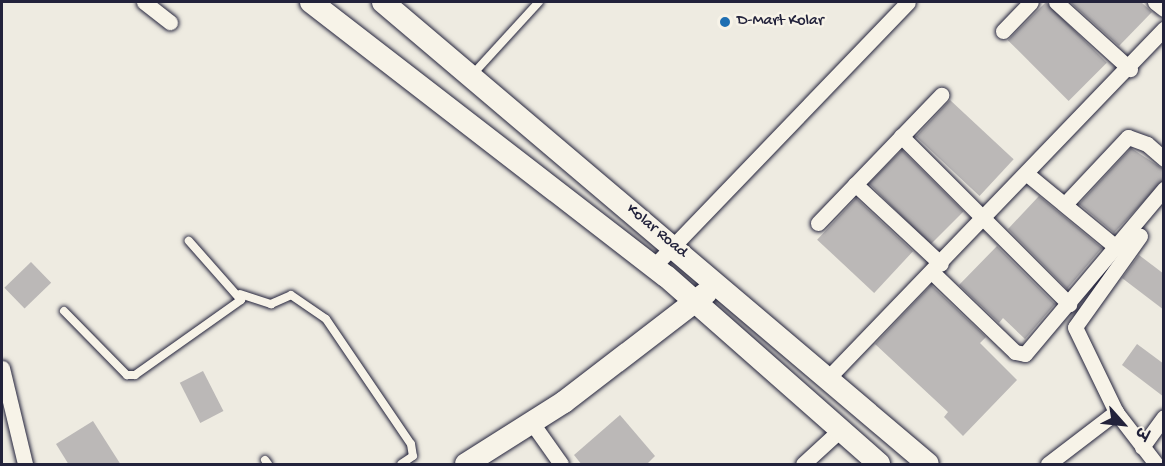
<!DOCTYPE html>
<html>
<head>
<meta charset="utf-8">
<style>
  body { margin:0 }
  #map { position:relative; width:1165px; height:466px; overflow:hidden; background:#eeebe1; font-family:"Gochi Hand","Playpen Sans Deva",sans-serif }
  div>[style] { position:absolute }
  .building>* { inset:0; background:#bbb8b7; transform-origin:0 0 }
  .roads { filter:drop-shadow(0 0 2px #22223b) drop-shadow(0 0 2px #22223b) }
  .lane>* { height:8px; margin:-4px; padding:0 4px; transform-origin:4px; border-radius:4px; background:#f7f3e8 }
  .street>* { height:15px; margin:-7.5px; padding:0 7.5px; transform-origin:7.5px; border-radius:7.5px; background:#f7f3e8 }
  .secondary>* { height:22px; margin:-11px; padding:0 11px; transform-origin:11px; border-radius:11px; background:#f7f3e8 }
  .dots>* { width:16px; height:16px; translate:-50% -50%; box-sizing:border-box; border:3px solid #f7f3e8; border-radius:50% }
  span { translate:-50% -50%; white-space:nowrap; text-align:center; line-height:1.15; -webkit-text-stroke:5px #f7f3e8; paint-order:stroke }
  .poi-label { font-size:16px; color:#22223b }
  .left { translate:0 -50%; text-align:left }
  .street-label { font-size:16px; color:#22223b }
  .frame { position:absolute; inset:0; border:3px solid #22223b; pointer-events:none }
  .north { position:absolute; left:1093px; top:394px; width:60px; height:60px; -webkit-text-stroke:4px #f7f3e8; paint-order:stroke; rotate:117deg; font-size:16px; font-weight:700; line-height:24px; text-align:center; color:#22223b }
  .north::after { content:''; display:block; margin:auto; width:21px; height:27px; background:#22223b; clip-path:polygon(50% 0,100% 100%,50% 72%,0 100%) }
</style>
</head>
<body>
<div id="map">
  <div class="building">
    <i style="left:1046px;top:2px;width:86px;height:54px;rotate:45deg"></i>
    <i style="clip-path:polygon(1070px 2px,1141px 2px,1152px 12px,1119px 46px)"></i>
    <i style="left:950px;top:100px;width:87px;height:50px;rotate:43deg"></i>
    <i style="clip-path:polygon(1131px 148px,1163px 169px,1164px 180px,1114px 233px,1079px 204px)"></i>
    <i style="left:902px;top:150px;width:87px;height:47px;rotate:45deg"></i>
    <i style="clip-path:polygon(1039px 196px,1102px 248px,1067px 289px,1008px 229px)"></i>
    <i style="left:856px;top:198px;width:78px;height:57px;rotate:43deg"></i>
    <i style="clip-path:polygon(997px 246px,1055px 304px,1025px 339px,1003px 318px,999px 323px,959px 285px)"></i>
    <i style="clip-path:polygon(1139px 255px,1164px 274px,1164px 310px,1122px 278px)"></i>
    <i style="left:31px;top:262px;width:29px;height:37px;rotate:46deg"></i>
    <i style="clip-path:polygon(931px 285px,986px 337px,980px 343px,1017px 380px,963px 436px,944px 417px,948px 412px,875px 344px)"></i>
    <i style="clip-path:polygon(1137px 344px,1164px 364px,1164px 397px,1122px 365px)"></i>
    <i style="left:203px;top:371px;width:45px;height:26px;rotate:63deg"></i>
    <i style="clip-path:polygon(620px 415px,655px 456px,646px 465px,582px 465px,574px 455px)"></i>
    <i style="clip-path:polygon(93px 421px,121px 465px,69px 465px,56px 444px)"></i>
  </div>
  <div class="roads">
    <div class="lane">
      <i style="left:472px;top:75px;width:99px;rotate:-47.5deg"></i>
      <i style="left:240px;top:294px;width:33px;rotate:18deg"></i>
      <i style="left:271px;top:304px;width:22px;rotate:-24deg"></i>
      <i style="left:291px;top:295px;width:42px;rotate:34.4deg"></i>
      <i style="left:326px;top:319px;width:151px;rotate:55.8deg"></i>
      <i style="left:411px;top:444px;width:12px;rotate:81deg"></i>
      <i style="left:413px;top:456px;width:14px;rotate:146deg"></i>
      <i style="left:64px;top:311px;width:90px;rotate:45.5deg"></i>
      <i style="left:127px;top:375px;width:8px"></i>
      <i style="left:135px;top:375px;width:130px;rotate:-35.3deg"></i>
      <i style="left:241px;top:300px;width:79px;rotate:-131.4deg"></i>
      <i style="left:265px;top:460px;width:5px;rotate:53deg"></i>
    </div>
    <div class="street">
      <i style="left:144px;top:2px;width:33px;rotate:38deg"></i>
      <i style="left:1056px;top:2px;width:100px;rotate:42.2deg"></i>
      <i style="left:1155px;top:2px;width:11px;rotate:38deg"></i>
      <i style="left:1003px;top:31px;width:40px;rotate:-46deg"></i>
      <i style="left:901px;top:136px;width:238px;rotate:45deg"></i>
      <i style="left:1027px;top:174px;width:117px;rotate:39.4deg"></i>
      <i style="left:855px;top:184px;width:117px;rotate:42.9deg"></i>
      <i style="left:1065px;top:204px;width:92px;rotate:-46.8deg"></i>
      <i style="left:1128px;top:137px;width:20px;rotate:20deg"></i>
      <i style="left:1147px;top:144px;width:23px;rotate:41deg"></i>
      <i style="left:818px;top:223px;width:178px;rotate:-46.1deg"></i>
      <i style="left:654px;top:266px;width:366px;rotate:-46.1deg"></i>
      <i style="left:933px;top:273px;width:114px;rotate:43.9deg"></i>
      <i style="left:1015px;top:352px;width:10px;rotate:11deg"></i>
      <i style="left:1025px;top:354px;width:216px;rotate:-49.9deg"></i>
      <i style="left:2px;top:368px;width:99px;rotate:76.5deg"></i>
      <i style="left:827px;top:379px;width:486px;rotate:-46.1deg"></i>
      <i style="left:1116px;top:412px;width:94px;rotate:-115.8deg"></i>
      <i style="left:1075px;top:327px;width:112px;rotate:-54.5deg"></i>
      <i style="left:532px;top:423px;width:50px;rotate:54.7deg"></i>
      <i style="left:1142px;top:447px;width:37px;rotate:-54deg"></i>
      <i style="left:803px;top:464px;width:49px;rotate:-42.5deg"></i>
      <i style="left:1048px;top:464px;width:86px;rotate:-37.4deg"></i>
      <i style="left:1116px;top:412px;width:66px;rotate:52.4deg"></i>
    </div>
    <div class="secondary">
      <i style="left:311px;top:2px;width:448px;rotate:37.7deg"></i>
      <i style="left:666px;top:276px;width:284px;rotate:41.4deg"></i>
      <i style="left:383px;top:2px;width:714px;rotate:40.29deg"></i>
      <i style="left:466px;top:464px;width:116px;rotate:-32.3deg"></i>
      <i style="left:564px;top:402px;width:179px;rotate:-37.5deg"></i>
    </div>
  </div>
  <div class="dots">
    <i style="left:725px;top:22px;background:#1f6fb2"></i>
  </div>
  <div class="poi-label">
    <span class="left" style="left:737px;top:22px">D-Mart Kolar</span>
  </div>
  <div class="street-label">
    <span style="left:656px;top:232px;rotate:40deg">Kolar Road</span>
  </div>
  <div class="frame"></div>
  <div class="north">उ</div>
</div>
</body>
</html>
